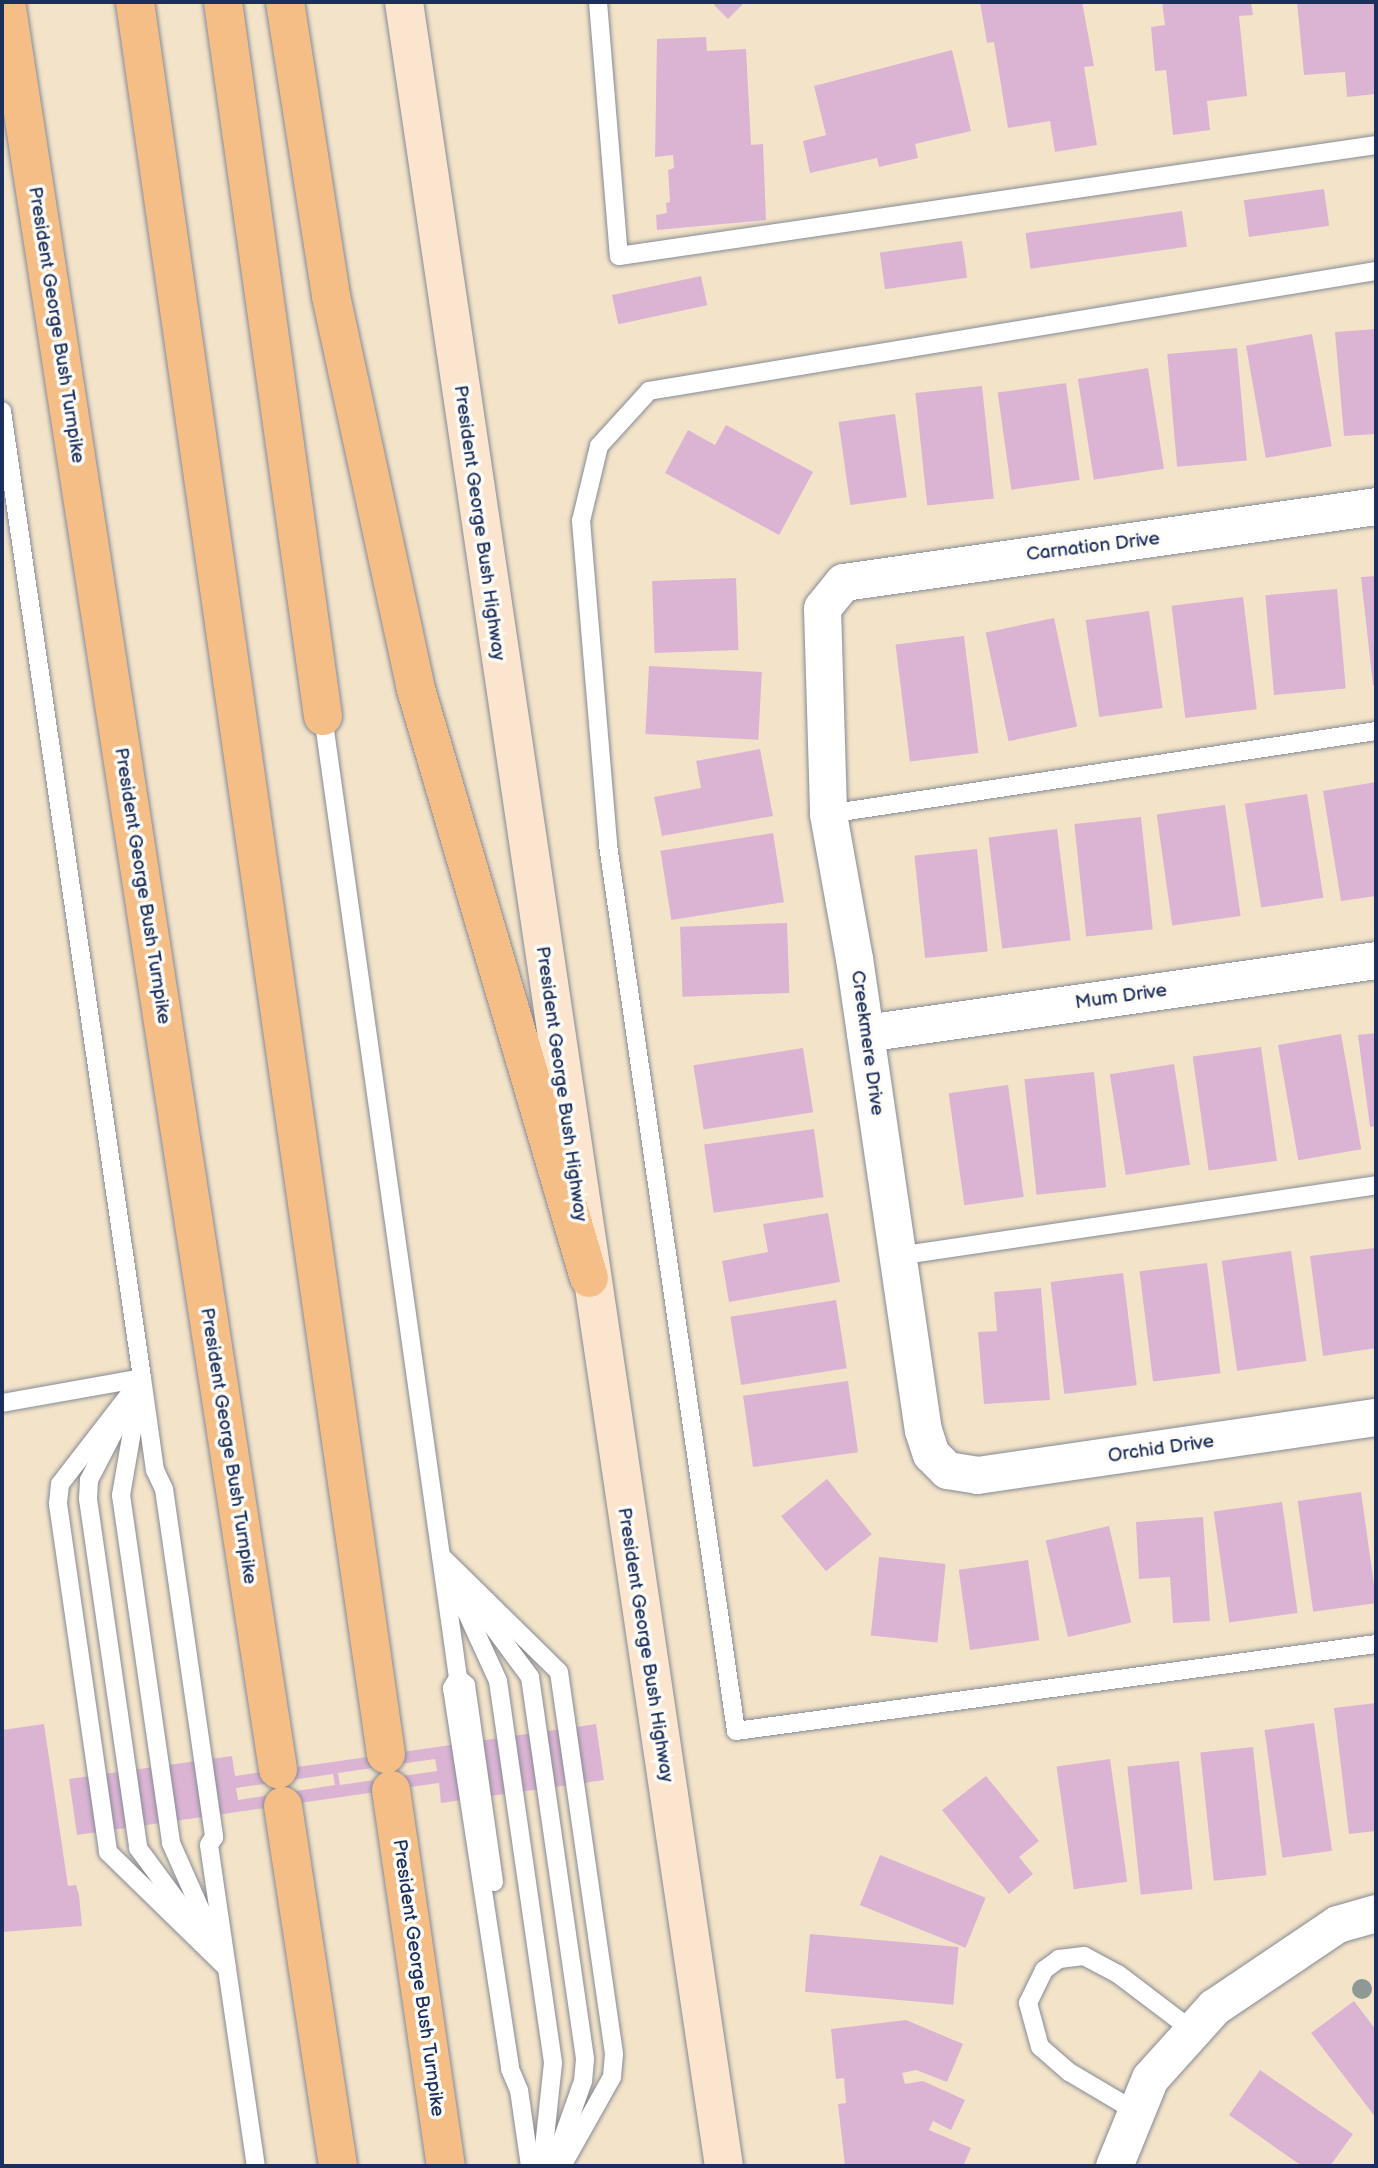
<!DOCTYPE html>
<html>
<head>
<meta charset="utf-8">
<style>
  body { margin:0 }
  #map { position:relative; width:1378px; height:2168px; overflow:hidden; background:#f3e4c9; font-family:"Balsamiq Sans",sans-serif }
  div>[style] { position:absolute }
  .building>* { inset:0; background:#dbb4d4; transform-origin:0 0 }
  .roads { filter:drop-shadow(0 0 2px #878a94) drop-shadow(0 0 2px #878a94) }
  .lane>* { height:18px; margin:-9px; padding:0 9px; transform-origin:9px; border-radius:9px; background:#fff }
  .street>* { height:37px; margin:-18.5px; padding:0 18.5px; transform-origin:18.5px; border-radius:18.5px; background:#fff }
  .secondary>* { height:38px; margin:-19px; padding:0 19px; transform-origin:19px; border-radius:19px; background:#fbe5cf }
  .highway>* { height:38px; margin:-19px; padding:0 19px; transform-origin:19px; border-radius:19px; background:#f6be87 }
  .trees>* { width:20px; height:20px; margin:-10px; border-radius:50%; background:#8e9895 }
  span { translate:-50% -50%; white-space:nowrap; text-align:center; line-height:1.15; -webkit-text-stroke:7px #fdfcf7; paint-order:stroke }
  .street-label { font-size:19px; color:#1b2f5e }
  .frame { position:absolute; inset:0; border:4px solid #1b2f5e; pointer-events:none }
</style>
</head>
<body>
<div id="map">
  <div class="building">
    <i style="clip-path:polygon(718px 2px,745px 2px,728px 19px,714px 5px)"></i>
    <i style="clip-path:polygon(980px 2px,1082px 2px,1094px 66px,1084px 67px,1097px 145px,1055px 152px,1050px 121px,1008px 128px,994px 42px,987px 43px)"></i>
    <i style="clip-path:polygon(1162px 2px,1251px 2px,1253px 15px,1239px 16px,1247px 96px,1207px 101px,1210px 130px,1173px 135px,1166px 70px,1155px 71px,1151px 27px,1165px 25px)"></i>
    <i style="clip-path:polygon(1297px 2px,1376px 2px,1376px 94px,1347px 97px,1345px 72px,1304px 75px)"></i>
    <i style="clip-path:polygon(706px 37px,707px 51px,746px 49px,751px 145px,763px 144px,766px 220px,657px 230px,656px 215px,667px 213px,666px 203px,670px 202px,668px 170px,674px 168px,673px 155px,655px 157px,657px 39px)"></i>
    <i style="clip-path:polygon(952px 50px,971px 131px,915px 144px,918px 158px,879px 167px,877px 158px,810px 173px,803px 141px,826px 135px,814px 86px)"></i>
    <i style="left:1324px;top:189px;width:37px;height:81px;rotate:82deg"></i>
    <i style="left:1182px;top:211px;width:36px;height:158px;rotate:82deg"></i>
    <i style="left:962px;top:241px;width:37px;height:83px;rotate:82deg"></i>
    <i style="left:701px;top:276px;width:30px;height:91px;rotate:78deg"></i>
    <i style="clip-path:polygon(1376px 329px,1376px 434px,1344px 436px,1335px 332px)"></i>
    <i style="left:1312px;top:334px;width:114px;height:67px;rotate:80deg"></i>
    <i style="left:1237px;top:348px;width:113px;height:70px;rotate:85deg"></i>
    <i style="left:1148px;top:368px;width:102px;height:71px;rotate:81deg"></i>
    <i style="left:1066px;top:383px;width:98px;height:69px;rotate:82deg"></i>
    <i style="left:982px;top:386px;width:113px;height:67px;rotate:84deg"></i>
    <i style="left:895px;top:414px;width:84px;height:57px;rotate:82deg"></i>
    <i style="clip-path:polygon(726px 425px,813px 472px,779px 535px,665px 473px,688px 430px,715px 445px)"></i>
    <i style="clip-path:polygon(1376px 576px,1376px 685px,1373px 685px,1361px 577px)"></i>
    <i style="left:736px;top:578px;width:72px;height:84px;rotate:88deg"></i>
    <i style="left:1337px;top:589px;width:100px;height:72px;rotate:85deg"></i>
    <i style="left:1243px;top:597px;width:113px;height:72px;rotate:83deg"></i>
    <i style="left:1149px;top:611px;width:98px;height:64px;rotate:82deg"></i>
    <i style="left:1054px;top:618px;width:111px;height:70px;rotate:78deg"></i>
    <i style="left:964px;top:636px;width:118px;height:69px;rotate:83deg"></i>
    <i style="left:649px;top:666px;width:113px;height:68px;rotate:3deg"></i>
    <i style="clip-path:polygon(760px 749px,773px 816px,662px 836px,654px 797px,701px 788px,696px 761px)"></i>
    <i style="clip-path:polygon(1376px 782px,1376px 896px,1341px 901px,1323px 791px)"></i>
    <i style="left:1307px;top:794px;width:105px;height:63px;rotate:81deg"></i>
    <i style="left:1225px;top:805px;width:112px;height:69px;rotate:82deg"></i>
    <i style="left:1141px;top:817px;width:113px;height:67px;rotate:84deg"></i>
    <i style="left:1057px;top:829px;width:112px;height:69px;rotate:83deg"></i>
    <i style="left:773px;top:833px;width:70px;height:114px;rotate:81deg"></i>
    <i style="left:977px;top:849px;width:103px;height:63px;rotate:84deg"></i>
    <i style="left:787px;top:923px;width:70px;height:107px;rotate:88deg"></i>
    <i style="clip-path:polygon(1376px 1033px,1376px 1126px,1370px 1127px,1358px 1035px)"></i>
    <i style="left:1341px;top:1034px;width:117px;height:64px;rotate:80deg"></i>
    <i style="left:1261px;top:1047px;width:115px;height:69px;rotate:82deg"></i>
    <i style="left:803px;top:1048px;width:65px;height:111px;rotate:81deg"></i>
    <i style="left:1174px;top:1064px;width:102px;height:65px;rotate:81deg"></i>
    <i style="left:1094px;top:1072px;width:116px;height:70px;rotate:84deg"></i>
    <i style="left:1008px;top:1085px;width:113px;height:60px;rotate:82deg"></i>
    <i style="left:814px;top:1129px;width:69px;height:111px;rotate:82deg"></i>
    <i style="clip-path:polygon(828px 1213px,840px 1282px,729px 1302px,722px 1261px,768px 1252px,763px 1224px)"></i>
    <i style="clip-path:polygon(1374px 1248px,1376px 1348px,1323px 1356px,1310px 1256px)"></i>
    <i style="left:1291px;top:1251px;width:111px;height:70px;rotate:82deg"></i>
    <i style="left:1207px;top:1263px;width:111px;height:68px;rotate:83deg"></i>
    <i style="left:1123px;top:1273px;width:113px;height:73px;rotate:83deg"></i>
    <i style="clip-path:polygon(1041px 1288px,1050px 1400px,984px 1404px,978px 1332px,997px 1331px,994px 1292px)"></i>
    <i style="left:836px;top:1300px;width:69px;height:107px;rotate:81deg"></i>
    <i style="left:848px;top:1381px;width:72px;height:106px;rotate:82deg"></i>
    <i style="left:827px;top:1479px;width:71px;height:59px;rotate:51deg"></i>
    <i style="left:1361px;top:1492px;width:112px;height:64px;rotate:82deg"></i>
    <i style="left:1282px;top:1502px;width:112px;height:69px;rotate:82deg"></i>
    <i style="clip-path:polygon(1203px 1517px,1210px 1621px,1173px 1623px,1170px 1577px,1139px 1579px,1136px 1522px)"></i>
    <i style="left:1109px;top:1526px;width:99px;height:65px;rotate:77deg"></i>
    <i style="left:879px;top:1557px;width:67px;height:79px;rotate:6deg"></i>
    <i style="left:1028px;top:1560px;width:81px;height:70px;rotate:82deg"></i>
    <i style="clip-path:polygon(1376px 1703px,1376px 1831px,1349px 1834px,1334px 1708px)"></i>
    <i style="left:1314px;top:1723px;width:129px;height:50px;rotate:82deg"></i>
    <i style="clip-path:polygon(44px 1724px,68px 1886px,76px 1885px,79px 1895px,82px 1926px,2px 1932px,2px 1730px)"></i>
    <i style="clip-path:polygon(evenodd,596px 1724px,604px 1780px,441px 1803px,439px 1783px,77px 1835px,69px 1779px,232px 1756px,235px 1776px,596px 1724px,435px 1759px,437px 1771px,340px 1785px,338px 1773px,435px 1759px,596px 1724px,333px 1774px,335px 1785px,238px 1800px,236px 1788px,333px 1774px)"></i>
    <i style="left:1253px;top:1747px;width:129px;height:53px;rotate:84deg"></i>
    <i style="left:1110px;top:1759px;width:124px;height:54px;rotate:82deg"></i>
    <i style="left:1179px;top:1761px;width:129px;height:52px;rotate:84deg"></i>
    <i style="clip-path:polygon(986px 1776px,1039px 1841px,1019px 1857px,1033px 1874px,1009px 1894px,942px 1810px)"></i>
    <i style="left:880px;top:1855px;width:114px;height:54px;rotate:22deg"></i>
    <i style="left:810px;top:1934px;width:149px;height:58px;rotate:5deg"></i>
    <i style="clip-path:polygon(1354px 2001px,1376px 2030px,1376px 2118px,1311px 2033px)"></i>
    <i style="clip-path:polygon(906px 2020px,963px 2044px,947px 2082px,916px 2070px,902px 2073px,905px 2084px,923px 2081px,965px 2100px,951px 2130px,933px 2121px,929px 2130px,971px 2148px,963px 2166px,845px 2166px,838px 2104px,846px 2103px,844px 2078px,836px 2079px,831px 2029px)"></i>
    <i style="clip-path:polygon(1260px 2070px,1353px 2134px,1330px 2166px,1302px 2166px,1229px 2115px)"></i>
  </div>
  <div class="roads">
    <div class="lane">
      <i style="left:598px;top:2px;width:255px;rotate:85.3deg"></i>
      <i style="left:619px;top:256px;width:765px;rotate:-8.34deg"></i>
      <i style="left:1376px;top:271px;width:737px;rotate:170.63deg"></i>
      <i style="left:649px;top:391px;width:74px;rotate:132.3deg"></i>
      <i style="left:599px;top:446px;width:77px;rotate:103.5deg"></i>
      <i style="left:581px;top:521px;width:325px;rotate:85.2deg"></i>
      <i style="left:608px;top:845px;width:895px;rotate:81.78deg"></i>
      <i style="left:736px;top:1731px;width:646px;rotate:-7.74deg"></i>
      <i style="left:2px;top:411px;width:977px;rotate:81.76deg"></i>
      <i style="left:142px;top:1378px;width:93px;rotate:82deg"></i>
      <i style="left:155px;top:1470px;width:21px;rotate:65deg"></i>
      <i style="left:164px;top:1489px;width:352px;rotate:81.8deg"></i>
      <i style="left:214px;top:1837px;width:9px;rotate:122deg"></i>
      <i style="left:209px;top:1845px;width:324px;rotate:81.7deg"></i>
      <i style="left:323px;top:716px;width:971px;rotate:82.01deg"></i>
      <i style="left:458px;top:1678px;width:12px;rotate:121deg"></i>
      <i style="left:452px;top:1688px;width:385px;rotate:81.3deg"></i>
      <i style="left:510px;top:2069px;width:23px;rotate:67deg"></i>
      <i style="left:519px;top:2090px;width:77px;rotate:81.8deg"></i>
      <i style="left:828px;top:814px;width:554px;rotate:-8.61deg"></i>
      <i style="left:897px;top:1256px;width:484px;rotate:-8.4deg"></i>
      <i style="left:142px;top:1378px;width:134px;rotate:127.7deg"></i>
      <i style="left:60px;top:1484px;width:20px;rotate:96deg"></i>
      <i style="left:58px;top:1504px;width:352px;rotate:81.8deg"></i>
      <i style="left:108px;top:1852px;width:166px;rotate:44.3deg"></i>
      <i style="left:139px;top:1391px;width:106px;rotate:99.8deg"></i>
      <i style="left:121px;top:1495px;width:352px;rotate:81.8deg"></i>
      <i style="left:171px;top:1843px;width:114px;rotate:66.1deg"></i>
      <i style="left:2px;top:1403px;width:142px;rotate:-10.1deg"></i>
      <i style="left:121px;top:1418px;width:70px;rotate:117.3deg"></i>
      <i style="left:89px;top:1480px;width:19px;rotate:93deg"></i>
      <i style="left:88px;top:1499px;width:353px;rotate:81.8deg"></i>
      <i style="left:138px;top:1848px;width:94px;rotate:53.6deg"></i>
      <i style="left:441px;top:1556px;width:165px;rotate:44.5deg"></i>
      <i style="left:559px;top:1672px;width:386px;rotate:81.8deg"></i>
      <i style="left:614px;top:2054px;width:23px;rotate:95deg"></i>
      <i style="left:612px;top:2077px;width:102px;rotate:119.3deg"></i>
      <i style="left:450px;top:1576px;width:115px;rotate:65.4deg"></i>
      <i style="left:498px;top:1681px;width:386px;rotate:81.8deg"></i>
      <i style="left:553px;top:2063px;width:104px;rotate:96.1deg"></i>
      <i style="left:473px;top:1600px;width:96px;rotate:53.5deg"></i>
      <i style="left:530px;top:1677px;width:386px;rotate:81.8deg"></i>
      <i style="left:585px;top:2059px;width:22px;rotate:95deg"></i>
      <i style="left:583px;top:2081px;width:87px;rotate:109.5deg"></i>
      <i style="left:458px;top:1678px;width:11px;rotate:41deg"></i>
      <i style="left:466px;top:1685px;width:199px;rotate:81.9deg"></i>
      <i style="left:1135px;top:2111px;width:77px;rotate:-149.4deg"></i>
      <i style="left:1069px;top:2072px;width:38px;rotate:-139deg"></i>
      <i style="left:1040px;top:2047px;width:46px;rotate:-105.3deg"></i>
      <i style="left:1028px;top:2003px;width:37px;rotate:-64deg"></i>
      <i style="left:1044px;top:1970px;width:19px;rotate:-36deg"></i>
      <i style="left:1059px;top:1959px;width:25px;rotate:-7deg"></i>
      <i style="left:1084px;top:1956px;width:38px;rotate:28deg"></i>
      <i style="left:1118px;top:1974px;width:94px;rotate:37.2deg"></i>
    </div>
    <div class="street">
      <i style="left:1376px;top:506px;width:538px;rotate:171.88deg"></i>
      <i style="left:843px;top:582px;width:33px;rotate:129deg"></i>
      <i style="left:822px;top:608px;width:206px;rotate:88.3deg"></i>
      <i style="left:828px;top:814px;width:146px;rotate:79.8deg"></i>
      <i style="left:854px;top:958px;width:477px;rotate:81.7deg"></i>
      <i style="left:923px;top:1430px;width:25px;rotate:72deg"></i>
      <i style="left:931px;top:1454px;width:23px;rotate:45deg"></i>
      <i style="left:947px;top:1470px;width:30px;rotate:9deg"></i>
      <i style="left:977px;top:1475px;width:403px;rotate:-8.3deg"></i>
      <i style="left:865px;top:1033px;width:516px;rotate:-8.13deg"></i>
      <i style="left:1114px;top:2166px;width:95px;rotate:-67.8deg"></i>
      <i style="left:1150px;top:2078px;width:96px;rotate:-48deg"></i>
      <i style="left:1214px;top:2007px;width:148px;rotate:-34deg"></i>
      <i style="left:1337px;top:1924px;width:41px;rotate:-15.8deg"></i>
    </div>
    <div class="secondary">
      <i style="left:404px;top:2px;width:2188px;rotate:81.59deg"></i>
    </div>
    <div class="highway">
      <i style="left:6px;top:2px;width:1788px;rotate:81.25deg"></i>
      <i style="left:135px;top:2px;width:1770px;rotate:81.85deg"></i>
      <i style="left:223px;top:2px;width:721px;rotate:82.03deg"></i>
      <i style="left:285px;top:2px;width:298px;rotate:81.1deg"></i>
      <i style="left:331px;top:296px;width:399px;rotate:77.8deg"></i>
      <i style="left:415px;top:686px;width:617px;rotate:73.62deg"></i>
      <i style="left:391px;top:1790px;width:380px;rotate:81.7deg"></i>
      <i style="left:283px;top:1806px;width:364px;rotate:81.3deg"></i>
    </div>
  </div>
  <div class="trees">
    <i style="left:1362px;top:1989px"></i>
  </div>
  <div class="street-label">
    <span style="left:56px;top:325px;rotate:81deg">President George Bush Turnpike</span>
    <span style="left:479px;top:523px;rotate:82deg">President George Bush Highway</span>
    <span style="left:1093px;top:547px;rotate:-7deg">Carnation Drive</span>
    <span style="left:142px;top:886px;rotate:81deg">President George Bush Turnpike</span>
    <span style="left:1121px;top:997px;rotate:-8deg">Mum Drive</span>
    <span style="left:867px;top:1043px;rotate:82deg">Creekmere Drive</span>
    <span style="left:561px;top:1084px;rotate:82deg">President George Bush Highway</span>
    <span style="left:228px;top:1446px;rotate:81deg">President George Bush Turnpike</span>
    <span style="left:1161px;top:1449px;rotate:-8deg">Orchid Drive</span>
    <span style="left:645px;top:1645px;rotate:81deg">President George Bush Highway</span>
    <span style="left:418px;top:1978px;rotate:82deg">President George Bush Turnpike</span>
  </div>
  <div class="frame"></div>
</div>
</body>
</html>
